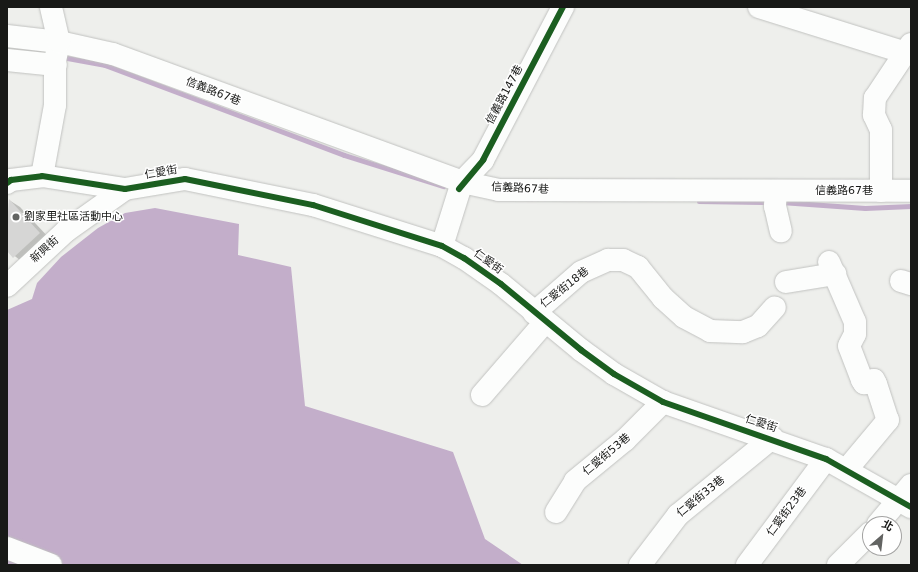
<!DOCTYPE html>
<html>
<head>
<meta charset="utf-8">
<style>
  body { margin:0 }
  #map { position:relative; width:918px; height:572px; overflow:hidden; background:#eeefec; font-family:"DejaVu Sans","Noto Sans TC",sans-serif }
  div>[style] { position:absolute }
  .water>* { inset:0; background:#c3aeca }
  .shadow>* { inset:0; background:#0003 }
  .stream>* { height:4.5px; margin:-2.25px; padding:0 2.25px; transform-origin:2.25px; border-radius:2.25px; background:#c3aeca }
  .building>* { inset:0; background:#d6d6d5 }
  .roads { filter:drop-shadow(0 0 1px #c1c2c0) drop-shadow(0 0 1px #c1c2c0) }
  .minor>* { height:22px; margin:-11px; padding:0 11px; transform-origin:11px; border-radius:11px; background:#fcfdfc }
  .cycleway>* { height:6px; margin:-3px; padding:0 3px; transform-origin:3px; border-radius:3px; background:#1b5e20 }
  .dots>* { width:11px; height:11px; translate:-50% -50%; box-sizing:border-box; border:2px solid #fff; border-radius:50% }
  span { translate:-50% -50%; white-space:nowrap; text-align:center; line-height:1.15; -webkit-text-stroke:3px #fff; paint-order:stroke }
  .street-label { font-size:11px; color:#181917 }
  .poi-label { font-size:11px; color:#181917 }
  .left { translate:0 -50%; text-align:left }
  .frame { position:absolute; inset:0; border:8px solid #181917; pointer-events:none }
  .north { position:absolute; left:862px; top:516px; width:40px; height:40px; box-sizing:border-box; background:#fff; border:1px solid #a3a3a2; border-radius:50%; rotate:28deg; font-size:11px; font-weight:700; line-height:16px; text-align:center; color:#181917 }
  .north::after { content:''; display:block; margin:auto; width:14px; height:18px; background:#636462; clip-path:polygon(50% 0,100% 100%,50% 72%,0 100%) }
</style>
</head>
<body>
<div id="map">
  <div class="water">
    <i style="clip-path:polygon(155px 208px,239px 224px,238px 255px,291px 267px,305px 406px,453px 452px,485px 539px,523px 565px,7px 565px,7px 310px,32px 299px,37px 283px,61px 257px,98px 228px,125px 213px)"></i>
  </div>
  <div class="shadow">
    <i style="clip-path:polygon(9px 200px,20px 207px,51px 240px,25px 264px,7px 250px)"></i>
  </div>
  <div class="stream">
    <i style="left:62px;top:57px;width:44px;rotate:10.5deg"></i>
    <i style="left:105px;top:65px;width:255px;rotate:20.6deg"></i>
    <i style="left:344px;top:155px;width:104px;rotate:17.4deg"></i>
    <i style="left:699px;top:201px;width:71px;rotate:0.8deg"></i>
    <i style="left:781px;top:202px;width:84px;rotate:4.1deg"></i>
    <i style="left:865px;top:208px;width:46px;rotate:-2.5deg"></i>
  </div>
  <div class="building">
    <i style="clip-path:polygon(9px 199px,40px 233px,13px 258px,7px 251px)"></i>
  </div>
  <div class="roads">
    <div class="minor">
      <i style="left:759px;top:7px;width:154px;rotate:17.4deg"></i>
      <i style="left:7px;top:36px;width:52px;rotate:6.6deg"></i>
      <i style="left:59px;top:42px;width:55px;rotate:12.5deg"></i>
      <i style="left:113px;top:54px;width:372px;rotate:20.1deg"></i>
      <i style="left:462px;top:182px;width:38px;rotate:12deg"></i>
      <i style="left:499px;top:190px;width:412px;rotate:0.1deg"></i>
      <i style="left:7px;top:60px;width:49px;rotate:5.8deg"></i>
      <i style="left:42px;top:176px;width:72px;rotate:-79.6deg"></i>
      <i style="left:55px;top:105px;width:44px;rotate:-90deg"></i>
      <i style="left:55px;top:61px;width:19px;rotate:-78deg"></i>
      <i style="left:59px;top:42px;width:36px;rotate:-103deg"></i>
      <i style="left:7px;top:183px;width:5px;rotate:-37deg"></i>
      <i style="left:11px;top:180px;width:31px;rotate:-7deg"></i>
      <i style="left:42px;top:176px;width:84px;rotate:8.9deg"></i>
      <i style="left:125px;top:189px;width:61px;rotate:-9.5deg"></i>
      <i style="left:185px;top:179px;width:131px;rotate:11.5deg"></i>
      <i style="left:313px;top:205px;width:135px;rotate:17.6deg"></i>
      <i style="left:442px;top:246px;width:25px;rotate:29deg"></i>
      <i style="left:464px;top:258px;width:45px;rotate:35.1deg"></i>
      <i style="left:501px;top:284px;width:104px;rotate:39.5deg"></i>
      <i style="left:581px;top:350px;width:41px;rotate:36deg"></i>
      <i style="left:614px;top:374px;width:56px;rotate:29.7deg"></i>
      <i style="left:663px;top:402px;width:173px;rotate:19.3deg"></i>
      <i style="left:826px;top:459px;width:98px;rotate:29.5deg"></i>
      <i style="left:776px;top:191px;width:15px;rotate:94deg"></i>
      <i style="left:775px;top:206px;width:26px;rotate:77deg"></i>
      <i style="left:881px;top:191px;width:61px;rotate:-90deg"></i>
      <i style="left:881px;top:130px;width:17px;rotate:-115deg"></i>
      <i style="left:874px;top:115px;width:17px;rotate:-87deg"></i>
      <i style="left:875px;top:98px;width:65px;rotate:-56.3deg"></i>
      <i style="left:442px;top:246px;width:67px;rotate:-72.6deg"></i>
      <i style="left:462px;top:182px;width:30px;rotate:-46deg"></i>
      <i style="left:483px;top:160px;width:173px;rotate:-62.4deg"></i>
      <i style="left:829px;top:262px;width:65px;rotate:66.6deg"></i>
      <i style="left:855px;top:322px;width:12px;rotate:90deg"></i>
      <i style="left:855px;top:334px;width:13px;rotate:117deg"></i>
      <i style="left:849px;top:346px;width:36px;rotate:69deg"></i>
      <i style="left:862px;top:380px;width:4px;rotate:56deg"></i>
      <i style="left:864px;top:383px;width:10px;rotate:-17deg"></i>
      <i style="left:874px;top:380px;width:4px;rotate:63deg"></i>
      <i style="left:876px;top:384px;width:38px;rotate:72deg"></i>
      <i style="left:888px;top:420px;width:64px;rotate:129.9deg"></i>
      <i style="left:901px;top:281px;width:10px;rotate:17deg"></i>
      <i style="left:786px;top:282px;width:50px;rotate:-9.3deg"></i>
      <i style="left:7px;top:286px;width:81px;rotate:-43deg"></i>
      <i style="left:66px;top:231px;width:72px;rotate:-35.4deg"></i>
      <i style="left:534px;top:313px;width:62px;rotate:-41.1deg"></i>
      <i style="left:581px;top:272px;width:30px;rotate:-24deg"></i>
      <i style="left:608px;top:260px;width:15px"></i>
      <i style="left:623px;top:260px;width:17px;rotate:25deg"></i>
      <i style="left:638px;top:267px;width:40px;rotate:51deg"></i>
      <i style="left:663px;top:298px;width:28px;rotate:42deg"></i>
      <i style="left:684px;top:317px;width:30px;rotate:28deg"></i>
      <i style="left:710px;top:331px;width:33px;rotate:2deg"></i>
      <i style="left:743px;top:332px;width:16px;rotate:-22deg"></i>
      <i style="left:758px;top:326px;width:25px;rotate:-48deg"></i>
      <i style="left:482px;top:395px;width:96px;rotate:-49.2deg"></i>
      <i style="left:556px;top:512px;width:36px;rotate:-58deg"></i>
      <i style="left:575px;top:481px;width:65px;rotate:-39.4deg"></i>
      <i style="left:625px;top:440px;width:54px;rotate:-45deg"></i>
      <i style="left:878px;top:524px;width:51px;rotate:-49.8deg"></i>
      <i style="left:7px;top:548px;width:47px;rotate:21.1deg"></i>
      <i style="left:640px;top:565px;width:63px;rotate:-52.8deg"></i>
      <i style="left:678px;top:515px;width:122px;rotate:-39.3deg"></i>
      <i style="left:747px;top:565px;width:132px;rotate:-53.3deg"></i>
      <i style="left:838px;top:565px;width:45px;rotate:-45deg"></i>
    </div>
  </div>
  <div class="cycleway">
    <i style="left:7px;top:183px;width:5px;rotate:-37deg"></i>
    <i style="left:11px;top:180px;width:31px;rotate:-7deg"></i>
    <i style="left:42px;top:176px;width:84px;rotate:8.9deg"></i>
    <i style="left:125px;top:189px;width:61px;rotate:-9.5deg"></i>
    <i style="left:185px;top:179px;width:131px;rotate:11.5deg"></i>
    <i style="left:313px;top:205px;width:135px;rotate:17.6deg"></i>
    <i style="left:442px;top:246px;width:25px;rotate:29deg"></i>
    <i style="left:464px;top:258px;width:45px;rotate:35.1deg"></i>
    <i style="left:501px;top:284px;width:104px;rotate:39.5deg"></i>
    <i style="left:581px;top:350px;width:41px;rotate:36deg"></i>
    <i style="left:614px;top:374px;width:56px;rotate:29.7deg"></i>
    <i style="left:663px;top:402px;width:173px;rotate:19.3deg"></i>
    <i style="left:826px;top:459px;width:98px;rotate:29.5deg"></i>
    <i style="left:459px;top:189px;width:38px;rotate:-50deg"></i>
    <i style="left:483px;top:160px;width:173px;rotate:-62.4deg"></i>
  </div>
  <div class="dots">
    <i style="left:16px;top:217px;background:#636462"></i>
  </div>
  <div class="street-label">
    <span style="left:213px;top:92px;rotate:21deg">信義路67巷</span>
    <span style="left:505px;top:95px;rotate:-62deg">信義路147巷</span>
    <span style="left:161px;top:173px;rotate:-10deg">仁愛街</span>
    <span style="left:520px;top:189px;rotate:3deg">信義路67巷</span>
    <span style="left:844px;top:191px">信義路67巷</span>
    <span style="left:45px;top:250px;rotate:-42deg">新興街</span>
    <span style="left:488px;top:262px;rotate:36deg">仁愛街</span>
    <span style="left:565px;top:288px;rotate:-38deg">仁愛街18巷</span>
    <span style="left:761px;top:424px;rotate:18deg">仁愛街</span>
    <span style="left:607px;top:455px;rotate:-40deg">仁愛街53巷</span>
    <span style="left:701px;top:497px;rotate:-39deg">仁愛街33巷</span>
    <span style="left:787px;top:512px;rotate:-53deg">仁愛街23巷</span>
  </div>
  <div class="poi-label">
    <span class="left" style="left:24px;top:217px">劉家里社區活動中心</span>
  </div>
  <div class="frame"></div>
  <div class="north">北</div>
</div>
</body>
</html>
